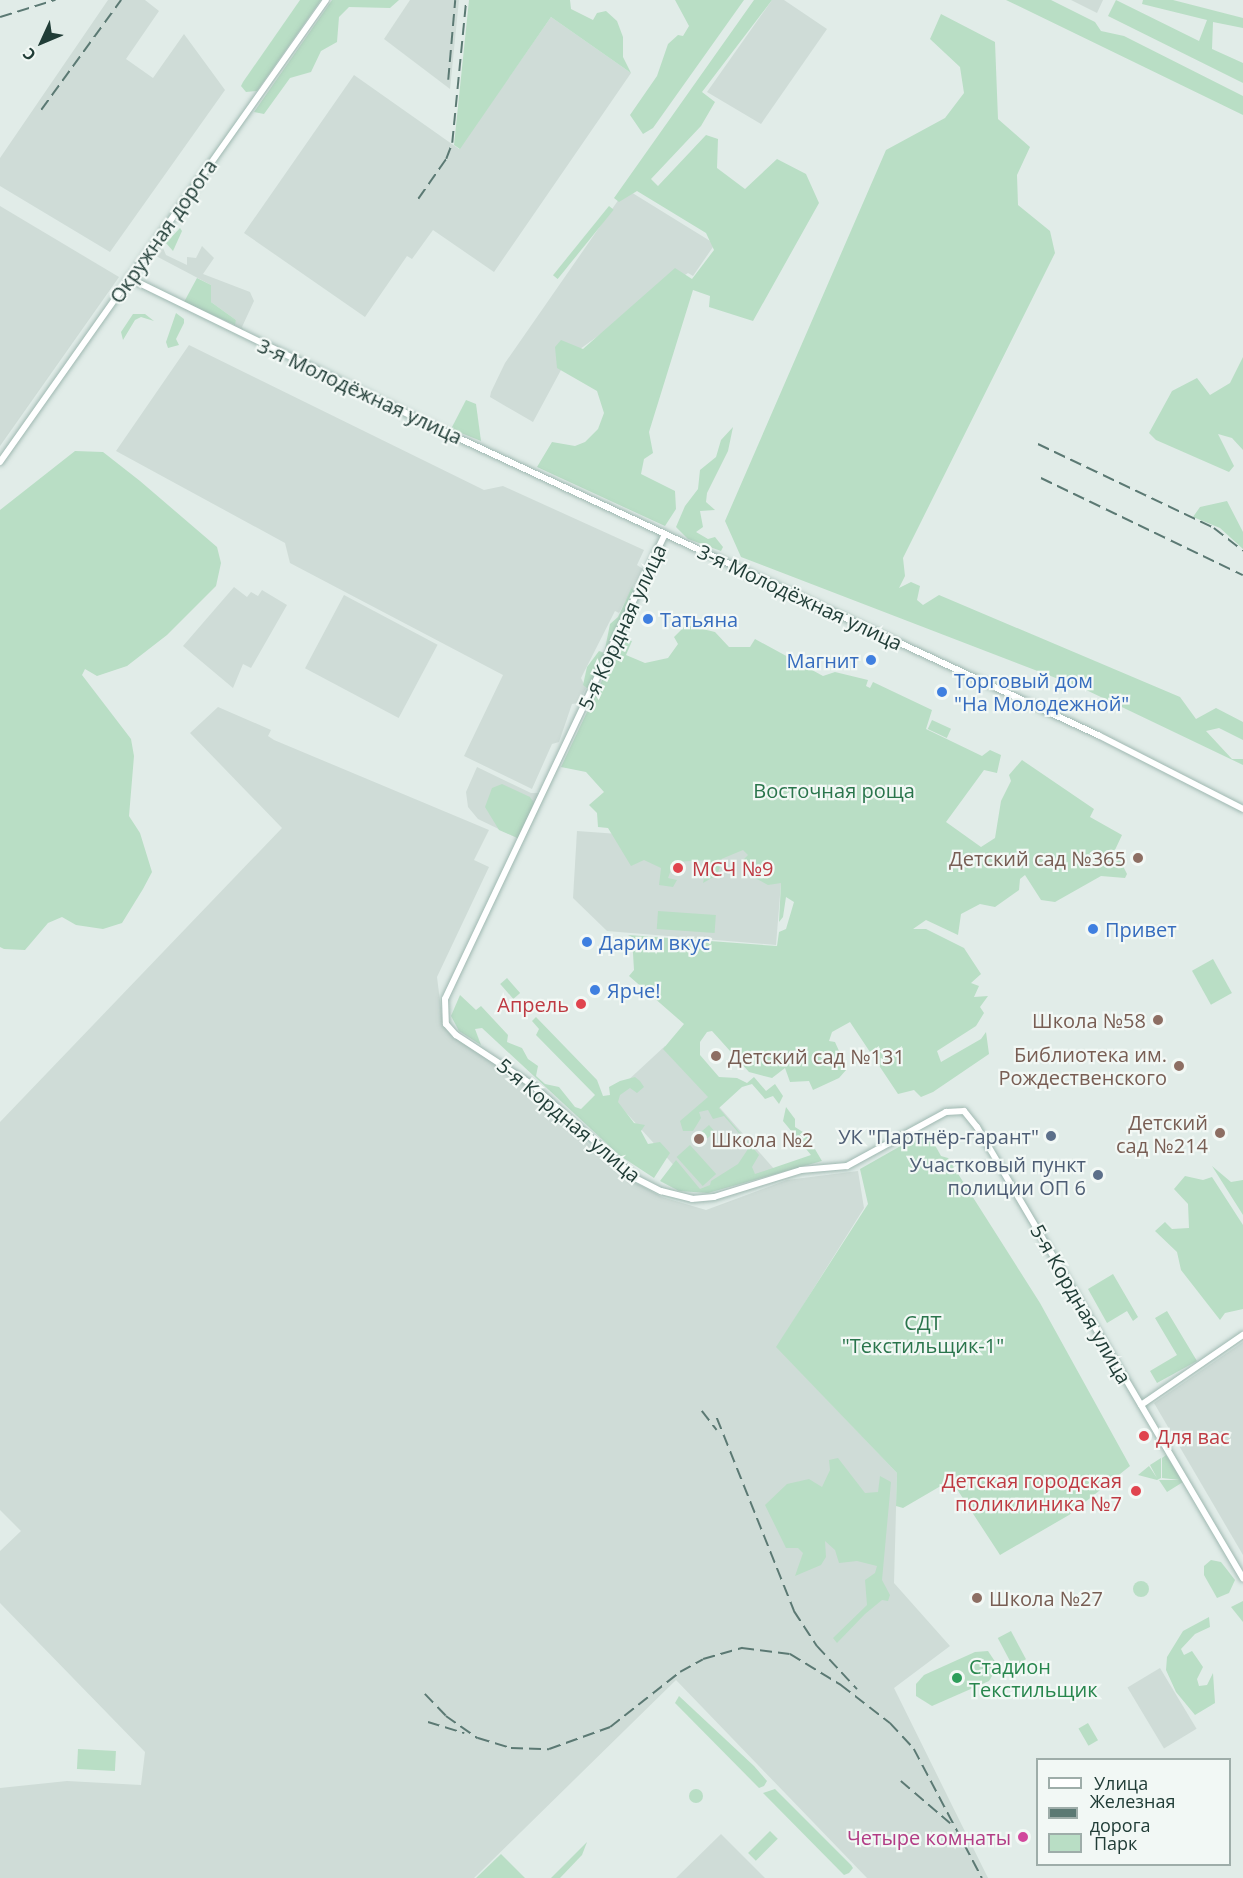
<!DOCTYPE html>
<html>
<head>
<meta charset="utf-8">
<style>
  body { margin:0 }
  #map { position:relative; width:1243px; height:1878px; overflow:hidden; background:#e1ece8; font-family:"Open Sans",sans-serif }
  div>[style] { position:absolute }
  .built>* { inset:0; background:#cfdcd7; transform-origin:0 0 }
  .green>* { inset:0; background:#b9dec5; transform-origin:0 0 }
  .round { border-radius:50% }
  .roads { filter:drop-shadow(0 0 2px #9fb8b1) drop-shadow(0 0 2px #9fb8b1) }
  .secondary>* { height:6px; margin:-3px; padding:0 3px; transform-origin:3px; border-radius:3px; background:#fff }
  .rail>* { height:1.5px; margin-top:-0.75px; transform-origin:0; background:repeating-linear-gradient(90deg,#5b7973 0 12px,transparent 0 18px) }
  .dots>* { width:16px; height:16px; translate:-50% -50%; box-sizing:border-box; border:3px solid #f2f8f5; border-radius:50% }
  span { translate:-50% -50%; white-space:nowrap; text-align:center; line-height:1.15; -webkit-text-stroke:4.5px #f2f8f5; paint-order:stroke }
  .street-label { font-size:20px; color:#213d37 }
  .shop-label { font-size:20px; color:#366cbe }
  .left { translate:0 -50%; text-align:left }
  .right { translate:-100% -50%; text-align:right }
  .park-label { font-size:20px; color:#2a754c }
  .education-label { font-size:20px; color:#785e54 }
  .health-label { font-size:20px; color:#be3a42 }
  .service-label { font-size:20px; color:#4e5e75 }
  .leisure-label { font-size:20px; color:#27864d }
  .hotel-label { font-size:20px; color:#b23c85 }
  .legend { position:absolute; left:1036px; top:1758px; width:195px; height:108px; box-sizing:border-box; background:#f2f8f5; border:2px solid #9eada9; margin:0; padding:8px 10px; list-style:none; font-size:18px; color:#213d37 }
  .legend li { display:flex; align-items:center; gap:12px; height:30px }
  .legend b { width:30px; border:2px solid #9eada9 }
  .north { position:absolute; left:12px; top:12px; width:60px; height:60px; -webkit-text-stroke:4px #f2f8f5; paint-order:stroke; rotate:226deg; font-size:16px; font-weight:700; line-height:24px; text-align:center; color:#213d37 }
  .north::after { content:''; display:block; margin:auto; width:21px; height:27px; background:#213d37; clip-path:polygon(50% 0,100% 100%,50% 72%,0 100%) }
</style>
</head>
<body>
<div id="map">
  <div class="built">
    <i style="clip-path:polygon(108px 0,145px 0,159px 11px,126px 59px,153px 78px,184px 34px,225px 90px,110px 252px,0 186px,0 158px)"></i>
    <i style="clip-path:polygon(410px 0,459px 0,450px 89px,384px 39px)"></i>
    <i style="clip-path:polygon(772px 0,784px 0,827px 29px,761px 124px,707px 92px)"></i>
    <i style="clip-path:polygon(1071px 0,1103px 0,1097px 13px)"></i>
    <i style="clip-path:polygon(551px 17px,631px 73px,494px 272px,433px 230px,412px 259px,407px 256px,365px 317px,244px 233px,354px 75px,459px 149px)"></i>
    <i style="clip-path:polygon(626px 189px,715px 244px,693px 276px,688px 273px,663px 289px,580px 349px,583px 352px,561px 370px,533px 422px,490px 397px,491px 392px,505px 363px)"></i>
    <i style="clip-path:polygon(0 206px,119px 277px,0 446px)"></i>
    <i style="clip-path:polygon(160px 241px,166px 255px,187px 265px,187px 257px,196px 258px,202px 246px,214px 258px,203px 274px,250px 292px,254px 301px,242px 327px,244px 331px,233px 326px,236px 320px,211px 302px,211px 285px,156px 256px,149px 258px)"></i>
    <i style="clip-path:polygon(189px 345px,484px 490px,503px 486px,644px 550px,637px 565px,643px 569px,619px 613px,615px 611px,581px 678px,586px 688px,578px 703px,572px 704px,559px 742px,552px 744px,532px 789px,464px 756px,503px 675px,290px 563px,285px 543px,116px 451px)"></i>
    <i style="clip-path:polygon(234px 587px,247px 597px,251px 592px,258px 596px,262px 590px,287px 605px,251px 668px,243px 664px,233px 688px,183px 646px)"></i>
    <i style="left:344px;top:595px;width:106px;height:83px;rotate:28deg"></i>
    <i style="clip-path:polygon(218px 707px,271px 730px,268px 736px,274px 740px,489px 830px,474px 860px,489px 867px,437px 977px,443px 1025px,452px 1036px,521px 1080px,620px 1174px,662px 1197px,706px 1210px,787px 1180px,858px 1171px,864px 1208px,777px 1347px,897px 1473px,894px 1583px,950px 1646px,894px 1688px,988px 1878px,867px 1878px,676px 1680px,474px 1878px,0 1878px,0 1788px,67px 1781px,141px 1785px,145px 1752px,0 1603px,0 1551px,21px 1531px,0 1510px,0 1122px,282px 828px,190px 733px)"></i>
    <i style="clip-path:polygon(477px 767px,531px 793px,541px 793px,519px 839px,478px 819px,468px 807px,466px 792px)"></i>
    <i style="clip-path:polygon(577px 831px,784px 846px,776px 945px,607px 931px,573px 898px)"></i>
    <i style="clip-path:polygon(665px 1046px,721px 1109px,775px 1170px,698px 1192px,611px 1096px)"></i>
    <i style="clip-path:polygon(1243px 1342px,1243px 1555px,1154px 1403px)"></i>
    <i style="left:1160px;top:1668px;width:71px;height:38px;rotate:59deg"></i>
    <i style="clip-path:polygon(721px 1834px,765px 1878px,676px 1878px)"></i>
  </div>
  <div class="green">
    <i style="clip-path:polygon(300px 0,321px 0,257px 91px,246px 92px,241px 86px,243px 82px)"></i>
    <i style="clip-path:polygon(332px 0,399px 0,390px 8px,349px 7px,339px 17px,337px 42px,321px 51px,311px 72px,290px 78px,264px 114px,254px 112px)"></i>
    <i style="clip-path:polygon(469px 0,570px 0,571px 9px,593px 20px,597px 13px,606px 11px,617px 21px,623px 37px,623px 57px,631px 73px,551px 17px,460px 149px,454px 145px)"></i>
    <i style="clip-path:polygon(675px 0,744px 0,653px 128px,643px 134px,630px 115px,657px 76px,668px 44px,678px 35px,683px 36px,689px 26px)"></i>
    <i style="clip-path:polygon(754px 0,772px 0,702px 92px,715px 102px,701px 126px,651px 179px,658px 186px,706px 135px,718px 139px,717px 168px,745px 189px,777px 159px,806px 174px,819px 203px,753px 321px,709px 307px,710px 296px,693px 290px,649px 432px,653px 453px,644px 459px,641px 474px,675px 491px,676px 509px,665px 526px,537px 467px,552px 442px,575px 446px,585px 442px,598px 429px,604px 413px,597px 391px,557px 368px,555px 347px,561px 340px,583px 349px,675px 268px,692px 279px,714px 250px,706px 233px,637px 191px,619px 202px,614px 198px)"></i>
    <i style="clip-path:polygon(1006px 0,1051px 0,1095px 22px,1101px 31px,1124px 36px,1243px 96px,1243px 115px)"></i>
    <i style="clip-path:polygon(1116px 0,1199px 41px,1207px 20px,1142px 4px,1143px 0,1173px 0,1243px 18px,1243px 28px,1213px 22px,1212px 49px,1243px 63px,1243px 83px,1108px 16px)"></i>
    <i style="clip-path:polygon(941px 14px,995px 42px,998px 119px,1030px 147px,1017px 175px,1018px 205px,1050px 231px,1055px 253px,903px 558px,905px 576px,899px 588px,911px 582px,920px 586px,917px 600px,923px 605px,939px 595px,1180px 697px,1196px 719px,1216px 708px,1243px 722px,1243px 740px,1219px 728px,1206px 731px,1232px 759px,1243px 759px,1243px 765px,1082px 688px,741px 557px,725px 521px,886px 150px,945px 118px,964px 93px,960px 67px,930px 39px)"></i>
    <i style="left:609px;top:206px;width:6px;height:89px;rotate:39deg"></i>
    <i style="clip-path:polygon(180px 228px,182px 231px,173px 251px,166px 243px)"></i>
    <i style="clip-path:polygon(197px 278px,211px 285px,211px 302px,236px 320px,235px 325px,184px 302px)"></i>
    <i style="clip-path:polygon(176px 313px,184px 319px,184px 323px,176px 339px,179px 345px,168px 348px,166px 342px)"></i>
    <i style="clip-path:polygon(133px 314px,145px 314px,154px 321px,141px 317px,135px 320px,123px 340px,121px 332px)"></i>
    <i style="clip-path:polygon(1243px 357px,1243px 450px,1232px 438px,1218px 434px,1234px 466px,1229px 472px,1156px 440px,1149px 433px,1172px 391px,1197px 378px,1210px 395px,1230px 383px)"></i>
    <i style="clip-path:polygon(466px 400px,476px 404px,481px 441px,451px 429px)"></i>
    <i style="clip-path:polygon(733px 427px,728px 451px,707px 493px,706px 502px,715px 510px,700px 511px,703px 527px,696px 532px,708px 539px,715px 537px,723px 547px,721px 551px,688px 539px,676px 527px,685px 506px,698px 489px,700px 470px,716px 457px,721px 440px)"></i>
    <i style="clip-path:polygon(75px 451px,103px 452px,140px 481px,217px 547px,221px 563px,216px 586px,167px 635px,127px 666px,97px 676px,85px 669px,82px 675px,131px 739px,134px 756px,129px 816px,140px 833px,152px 872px,143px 889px,122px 923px,103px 929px,76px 925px,62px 917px,48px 923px,25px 950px,4px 949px,0 947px,0 510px)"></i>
    <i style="clip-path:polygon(1227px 501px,1243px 532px,1243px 549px,1220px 528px,1193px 517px,1200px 507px)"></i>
    <i style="clip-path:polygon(632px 587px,635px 596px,628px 613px,605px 649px,610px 624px,618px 617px)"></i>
    <i style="clip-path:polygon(686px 625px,715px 632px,729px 647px,750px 647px,755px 639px,823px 676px,835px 672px,868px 680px,866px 686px,870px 688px,873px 682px,932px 710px,926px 729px,982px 756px,990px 750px,1001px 755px,997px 773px,984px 770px,946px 822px,981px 847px,995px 838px,1001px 801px,1011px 781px,1009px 775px,1022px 760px,1094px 809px,1090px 817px,1122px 835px,1115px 850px,1127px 874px,1125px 878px,1101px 876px,1055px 902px,1041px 900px,1025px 875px,1020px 879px,1019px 890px,995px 907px,980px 904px,961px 914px,958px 935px,926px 920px,913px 929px,926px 929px,964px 948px,981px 974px,971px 983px,979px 986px,974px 997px,988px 996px,980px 1007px,984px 1013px,976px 1026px,937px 1051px,941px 1062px,981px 1039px,986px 1032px,989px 1054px,933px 1092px,921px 1097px,914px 1090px,898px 1094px,850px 1022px,832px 1032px,829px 1041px,835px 1042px,847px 1069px,839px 1078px,813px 1090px,809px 1081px,790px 1082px,785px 1068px,772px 1078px,749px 1072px,712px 1031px,707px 1032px,700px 1042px,700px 1055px,719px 1077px,737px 1078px,747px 1083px,754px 1077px,766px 1091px,775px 1084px,783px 1096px,779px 1104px,773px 1096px,765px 1099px,752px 1084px,742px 1087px,719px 1108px,759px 1155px,752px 1167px,755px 1174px,811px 1155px,783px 1121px,786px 1107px,795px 1119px,795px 1127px,806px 1134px,822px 1161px,708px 1193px,679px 1191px,660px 1181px,676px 1160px,700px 1189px,710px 1185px,711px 1181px,738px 1164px,750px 1146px,724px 1116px,713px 1119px,708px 1110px,699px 1112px,701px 1118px,693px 1131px,683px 1131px,680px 1121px,708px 1097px,663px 1049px,684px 1024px,629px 976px,634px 970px,632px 937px,628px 935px,777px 946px,779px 932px,786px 929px,794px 902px,786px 897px,783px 917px,779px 922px,781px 883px,768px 885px,755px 878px,755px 867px,742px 861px,748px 855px,743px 850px,719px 860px,715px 865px,720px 867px,717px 875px,703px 883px,708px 860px,674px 862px,668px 878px,677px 880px,673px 887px,659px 885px,661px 868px,644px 860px,631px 866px,608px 828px,598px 827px,597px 813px,589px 805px,604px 792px,586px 772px,561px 767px,622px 638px,632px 641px,626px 655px,645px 663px,668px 658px,678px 644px,674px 637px)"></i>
    <i style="clip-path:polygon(599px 651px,607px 654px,588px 689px,583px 685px,587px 667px)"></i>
    <i style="left:932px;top:720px;width:21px;height:10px;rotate:25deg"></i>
    <i style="clip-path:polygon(502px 784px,530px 797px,537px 807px,520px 839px,499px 830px,485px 807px,492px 788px)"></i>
    <i style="left:658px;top:911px;width:58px;height:18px;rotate:4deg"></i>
    <i style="left:1213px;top:959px;width:39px;height:24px;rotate:61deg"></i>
    <i style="left:507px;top:978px;width:20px;height:9px;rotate:49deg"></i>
    <i style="clip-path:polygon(460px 995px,476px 1010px,481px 1006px,508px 1035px,507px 1042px,522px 1048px,528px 1059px,538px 1066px,536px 1076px,545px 1084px,559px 1087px,575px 1107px,581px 1109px,595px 1095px,536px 1035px,539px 1029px,532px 1021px,536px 1017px,597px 1080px,603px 1096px,610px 1095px,609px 1087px,620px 1081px,635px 1077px,640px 1081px,644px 1087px,637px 1093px,630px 1088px,620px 1095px,618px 1102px,634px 1123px,645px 1125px,641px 1131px,648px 1144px,660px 1142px,670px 1153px,654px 1178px,619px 1155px,482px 1028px,475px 1029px,481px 1045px,459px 1031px,451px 1016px)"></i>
    <i style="left:709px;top:1125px;width:9px;height:24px;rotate:49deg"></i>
    <i style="clip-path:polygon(927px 1131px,941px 1156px,948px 1158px,1040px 1303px,1130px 1466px,1069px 1515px,1000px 1555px,951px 1480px,903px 1508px,896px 1506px,897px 1473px,776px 1347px,868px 1204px,860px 1169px)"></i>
    <i style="left:690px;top:1145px;width:39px;height:18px;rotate:48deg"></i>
    <i style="clip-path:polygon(1212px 1166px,1231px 1182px,1243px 1180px,1243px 1215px)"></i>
    <i style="clip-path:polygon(1185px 1176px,1203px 1180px,1212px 1177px,1243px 1225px,1243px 1309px,1225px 1313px,1220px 1320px,1181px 1270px,1177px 1252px,1155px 1231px,1165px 1222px,1172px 1229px,1189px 1228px,1188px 1204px,1174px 1189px)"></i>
    <i style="clip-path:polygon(1113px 1274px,1138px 1317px,1133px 1321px,1127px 1311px,1107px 1323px,1088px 1289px)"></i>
    <i style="clip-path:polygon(1167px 1311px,1197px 1361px,1157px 1383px,1150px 1371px,1177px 1355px,1155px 1318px)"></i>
    <i style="clip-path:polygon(1166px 1455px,1183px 1482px,1167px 1492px,1159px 1480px,1180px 1480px,1162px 1478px,1162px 1458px)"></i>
    <i style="clip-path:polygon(838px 1458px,865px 1493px,878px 1492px,880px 1476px,891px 1482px,882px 1580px,890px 1595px,888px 1601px,882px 1600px,865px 1614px,837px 1643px,833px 1638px,867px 1605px,865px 1580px,875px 1573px,877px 1566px,857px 1561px,839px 1563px,835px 1550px,825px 1541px,826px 1557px,821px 1565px,795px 1576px,803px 1553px,798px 1548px,786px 1548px,765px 1505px,787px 1484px,809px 1479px,822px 1487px,830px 1470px,829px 1460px)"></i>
    <i style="clip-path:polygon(1161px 1458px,1161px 1478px,1157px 1480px,1138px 1475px,1149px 1466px,1157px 1478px,1150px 1465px)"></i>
    <i style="clip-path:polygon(1211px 1560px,1221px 1562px,1235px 1580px,1229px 1593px,1217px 1598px,1204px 1575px,1204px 1566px)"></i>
    <i class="round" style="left:1133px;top:1581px;width:16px;height:16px"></i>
    <i style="clip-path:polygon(1243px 1601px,1243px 1622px,1231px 1607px)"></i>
    <i style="clip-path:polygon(1209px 1617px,1210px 1627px,1195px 1634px,1181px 1649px,1184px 1655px,1192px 1651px,1203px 1667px,1197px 1679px,1199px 1686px,1207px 1685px,1213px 1673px,1215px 1703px,1195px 1715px,1176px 1692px,1166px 1670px,1167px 1657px,1183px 1631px)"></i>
    <i style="left:1011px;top:1631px;width:32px;height:15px;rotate:62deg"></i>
    <i style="clip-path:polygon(988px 1651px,998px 1666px,989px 1681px,932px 1706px,916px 1696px,916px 1684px,924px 1675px,975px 1652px)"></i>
    <i style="clip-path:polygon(679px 1696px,754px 1766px,767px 1781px,764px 1786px,759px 1788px,675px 1703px)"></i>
    <i style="left:1088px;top:1723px;width:20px;height:11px;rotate:60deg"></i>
    <i style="left:78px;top:1749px;width:38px;height:20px;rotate:3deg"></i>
    <i class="round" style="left:689px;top:1789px;width:14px;height:14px"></i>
    <i style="clip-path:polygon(775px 1789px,851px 1865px,853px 1868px,849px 1873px,844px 1875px,763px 1793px)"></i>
    <i style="left:770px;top:1831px;width:11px;height:31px;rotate:45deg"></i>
    <i style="clip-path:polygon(587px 1842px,582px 1855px,560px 1878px,551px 1878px)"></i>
    <i style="clip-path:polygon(501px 1854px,525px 1878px,476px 1878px)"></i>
  </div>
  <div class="roads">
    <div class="secondary">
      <i style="left:129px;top:278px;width:345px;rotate:26deg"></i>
      <i style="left:439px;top:429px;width:727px;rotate:24.91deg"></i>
      <i style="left:1098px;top:735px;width:163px;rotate:27deg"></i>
      <i style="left:0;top:462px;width:565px;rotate:-54.79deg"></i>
      <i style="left:665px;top:534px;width:514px;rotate:115.32deg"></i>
      <i style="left:445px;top:999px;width:25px;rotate:88deg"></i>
      <i style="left:446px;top:1024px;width:15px;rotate:48deg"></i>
      <i style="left:456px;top:1035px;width:90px;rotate:33.2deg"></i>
      <i style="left:531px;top:1084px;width:142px;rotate:41.9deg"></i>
      <i style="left:637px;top:1179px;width:27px;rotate:27deg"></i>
      <i style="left:661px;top:1191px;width:32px;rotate:14deg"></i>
      <i style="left:692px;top:1199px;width:22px;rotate:-5deg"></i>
      <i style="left:714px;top:1197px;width:91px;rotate:-17.2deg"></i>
      <i style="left:801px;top:1170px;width:46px;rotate:-5deg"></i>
      <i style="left:847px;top:1166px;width:113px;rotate:-28.6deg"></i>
      <i style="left:946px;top:1112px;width:18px;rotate:-3deg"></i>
      <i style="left:964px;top:1111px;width:21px;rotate:51deg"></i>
      <i style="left:977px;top:1127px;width:524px;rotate:59.47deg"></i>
      <i style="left:1141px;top:1405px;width:124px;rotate:-34.5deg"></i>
    </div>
  </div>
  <div class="rail">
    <i style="left:0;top:17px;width:58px;rotate:-17.2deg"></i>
    <i style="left:448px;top:80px;width:80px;rotate:-85deg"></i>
    <i style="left:41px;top:110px;width:136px;rotate:-54deg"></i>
    <i style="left:418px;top:199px;width:49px;rotate:-55deg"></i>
    <i style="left:446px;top:159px;width:17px;rotate:-69deg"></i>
    <i style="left:452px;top:143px;width:144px;rotate:-84.4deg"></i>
    <i style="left:1038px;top:444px;width:195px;rotate:25.5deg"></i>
    <i style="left:1214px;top:528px;width:37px;rotate:38deg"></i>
    <i style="left:1041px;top:478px;width:224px;rotate:25.7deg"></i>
    <i style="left:702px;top:1411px;width:24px;rotate:52deg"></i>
    <i style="left:717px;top:1418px;width:208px;rotate:68.2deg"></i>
    <i style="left:794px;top:1611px;width:42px;rotate:56.7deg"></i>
    <i style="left:817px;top:1646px;width:59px;rotate:47.1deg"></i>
    <i style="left:425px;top:1694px;width:30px;rotate:46deg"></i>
    <i style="left:446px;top:1716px;width:39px;rotate:35deg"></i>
    <i style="left:478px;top:1738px;width:34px;rotate:17deg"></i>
    <i style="left:511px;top:1748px;width:38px;rotate:2deg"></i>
    <i style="left:549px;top:1749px;width:65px;rotate:-19.8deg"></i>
    <i style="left:610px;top:1727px;width:89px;rotate:-38.2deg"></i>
    <i style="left:680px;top:1672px;width:26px;rotate:-29deg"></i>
    <i style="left:703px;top:1659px;width:41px;rotate:-15.8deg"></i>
    <i style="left:742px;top:1648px;width:48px;rotate:7.1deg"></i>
    <i style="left:790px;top:1654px;width:60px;rotate:31.3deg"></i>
    <i style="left:841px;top:1685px;width:62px;rotate:37.8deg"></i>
    <i style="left:890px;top:1723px;width:35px;rotate:47deg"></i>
    <i style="left:914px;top:1749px;width:146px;rotate:62.2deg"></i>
    <i style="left:428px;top:1722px;width:38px;rotate:17deg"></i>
    <i style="left:901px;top:1781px;width:65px;rotate:40.6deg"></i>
  </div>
  <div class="dots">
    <i style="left:648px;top:619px;background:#3f7fe0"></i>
    <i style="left:871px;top:660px;background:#3f7fe0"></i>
    <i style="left:942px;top:692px;background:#3f7fe0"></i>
    <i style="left:1138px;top:858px;background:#8d6e63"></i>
    <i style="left:678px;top:868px;background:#e0444e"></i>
    <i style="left:1093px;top:929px;background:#3f7fe0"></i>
    <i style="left:587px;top:942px;background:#3f7fe0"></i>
    <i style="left:595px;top:990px;background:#3f7fe0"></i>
    <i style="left:581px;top:1004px;background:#e0444e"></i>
    <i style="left:1158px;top:1020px;background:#8d6e63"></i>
    <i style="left:716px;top:1056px;background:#8d6e63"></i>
    <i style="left:1179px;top:1066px;background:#8d6e63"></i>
    <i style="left:1220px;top:1133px;background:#8d6e63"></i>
    <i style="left:1051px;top:1136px;background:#5c6f8a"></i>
    <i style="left:699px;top:1139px;background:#8d6e63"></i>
    <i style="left:1098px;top:1175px;background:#5c6f8a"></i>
    <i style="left:1144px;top:1436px;background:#e0444e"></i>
    <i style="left:1136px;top:1491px;background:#e0444e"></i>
    <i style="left:977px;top:1598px;background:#8d6e63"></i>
    <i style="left:957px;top:1678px;background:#2e9e5b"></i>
    <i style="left:1023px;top:1837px;background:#d1479c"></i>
  </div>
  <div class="street-label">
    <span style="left:163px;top:231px;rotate:-55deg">Окружная дорога</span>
    <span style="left:360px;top:391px;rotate:25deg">3-я Молодёжная улица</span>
    <span style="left:800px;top:597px;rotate:25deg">3-я Молодёжная улица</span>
    <span style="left:622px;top:627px;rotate:-65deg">5-я Кордная улица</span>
    <span style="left:569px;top:1120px;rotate:40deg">5-я Кордная улица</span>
    <span style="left:1081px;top:1304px;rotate:60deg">5-я Кордная улица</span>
  </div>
  <div class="shop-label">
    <span class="left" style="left:660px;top:619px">Татьяна</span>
    <span class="right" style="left:859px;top:660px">Магнит</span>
    <span class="left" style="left:954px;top:692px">Торговый дом<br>"На Молодежной"</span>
    <span class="left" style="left:1105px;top:929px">Привет</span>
    <span class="left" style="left:599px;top:942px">Дарим вкус</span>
    <span class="left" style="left:607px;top:990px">Ярче!</span>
  </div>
  <div class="park-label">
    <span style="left:834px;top:790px">Восточная роща</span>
    <span style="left:923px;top:1334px">СДТ<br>"Текстильщик-1"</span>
  </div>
  <div class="education-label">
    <span class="right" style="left:1126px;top:858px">Детский сад №365</span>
    <span class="right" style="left:1146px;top:1020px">Школа №58</span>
    <span class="right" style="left:1167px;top:1066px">Библиотека им.<br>Рождественского</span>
    <span class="left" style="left:728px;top:1056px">Детский сад №131</span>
    <span class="right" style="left:1208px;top:1134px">Детский<br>сад №214</span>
    <span class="left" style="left:711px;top:1139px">Школа №2</span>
    <span class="left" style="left:989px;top:1598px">Школа №27</span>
  </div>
  <div class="health-label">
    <span class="left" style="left:692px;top:868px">МСЧ №9</span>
    <span class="right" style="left:569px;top:1004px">Апрель</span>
    <span class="left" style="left:1156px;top:1436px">Для вас</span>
    <span class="right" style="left:1122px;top:1492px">Детская городская<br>поликлиника №7</span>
  </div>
  <div class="service-label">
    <span class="right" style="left:1039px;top:1136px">УК "Партнёр-гарант"</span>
    <span class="right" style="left:1086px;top:1176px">Участковый пункт<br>полиции ОП 6</span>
  </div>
  <div class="leisure-label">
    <span class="left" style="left:969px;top:1678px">Стадион<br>Текстильщик</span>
  </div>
  <div class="hotel-label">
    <span class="right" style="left:1011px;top:1837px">Четыре комнаты</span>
  </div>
  <ul class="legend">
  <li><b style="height:8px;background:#fff"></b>Улица</li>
  <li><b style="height:8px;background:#5b7973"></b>Железная дорога</li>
  <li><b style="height:16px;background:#b9dec5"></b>Парк</li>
  </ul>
  <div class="north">С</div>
</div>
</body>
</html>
